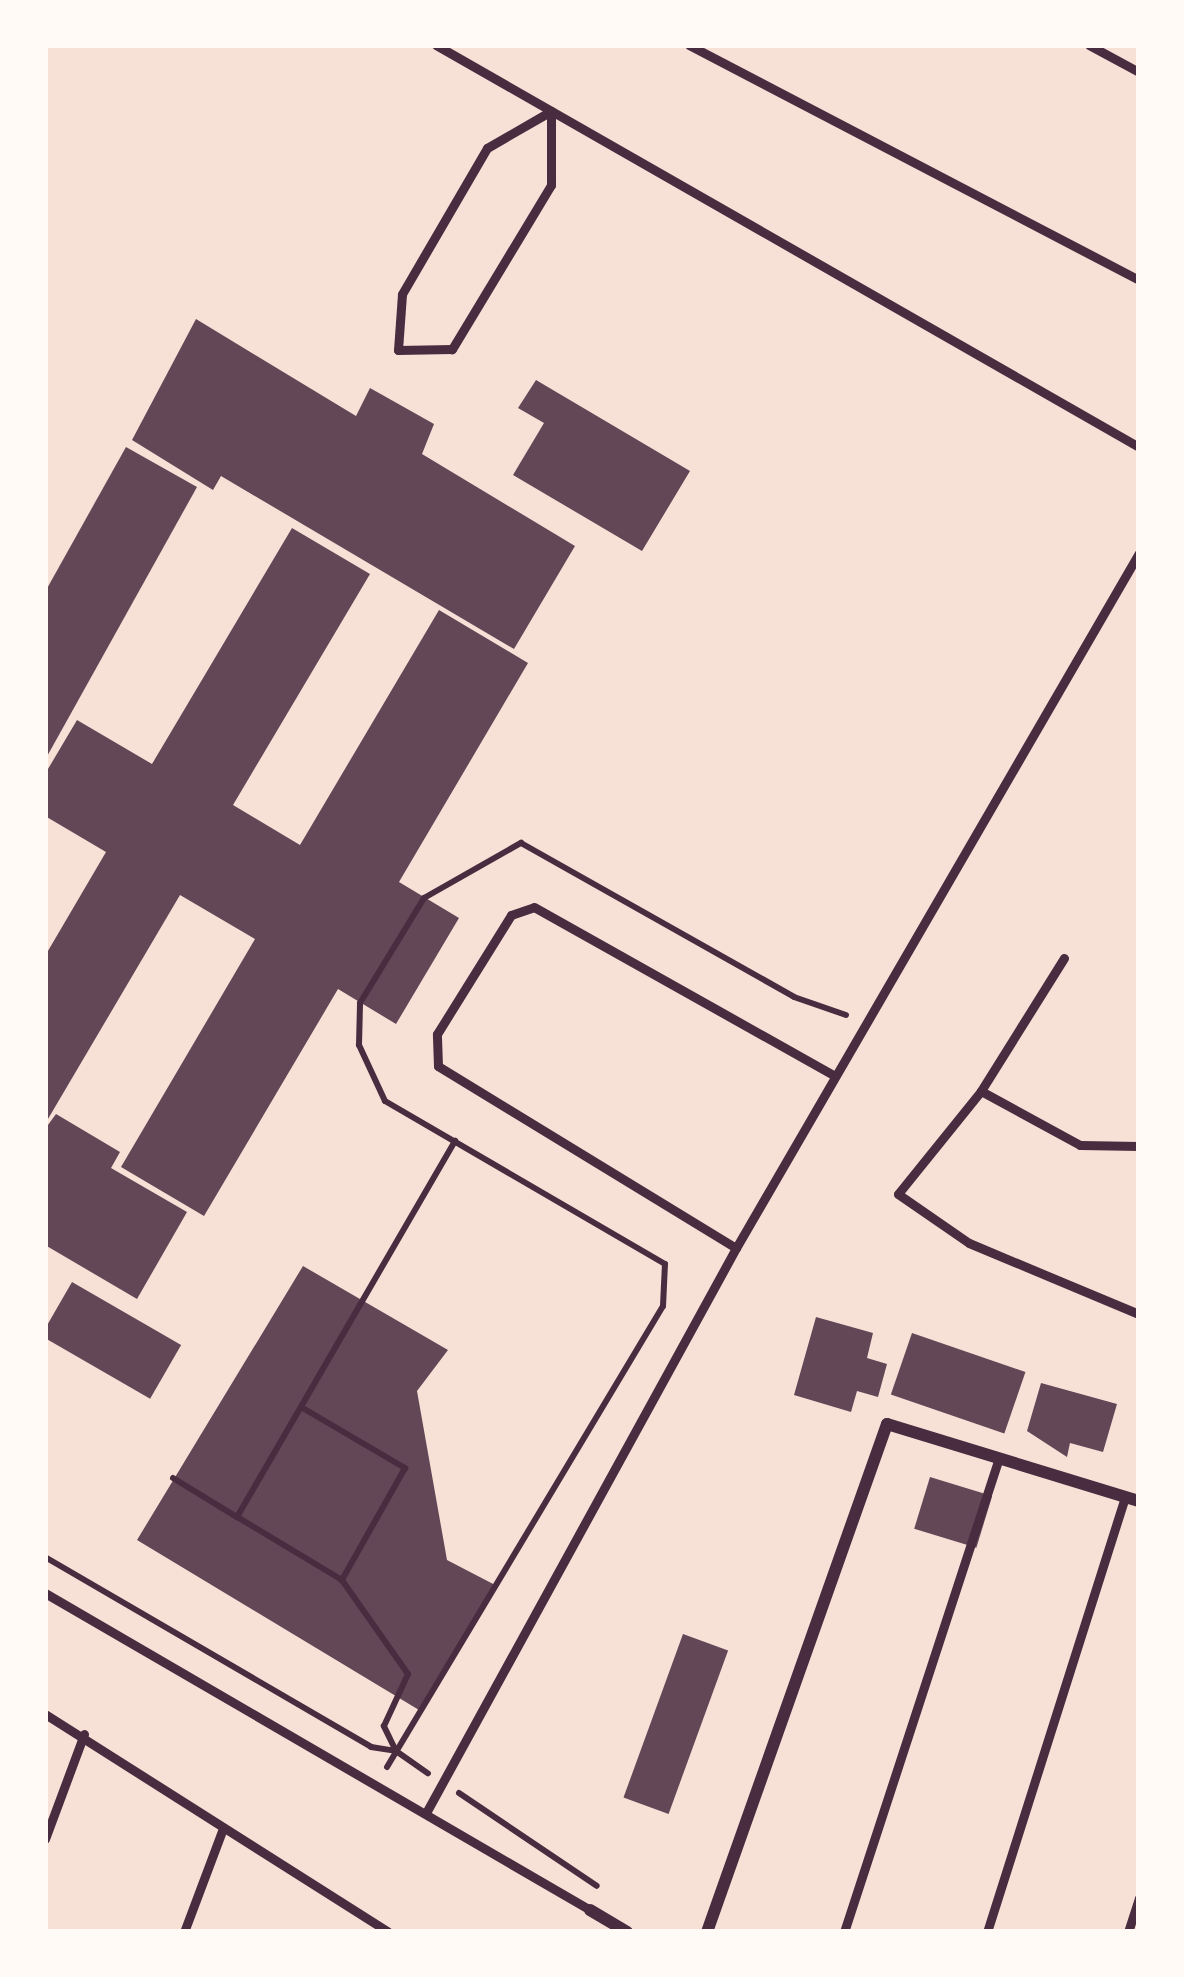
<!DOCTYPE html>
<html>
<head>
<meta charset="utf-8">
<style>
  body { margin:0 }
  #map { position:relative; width:1184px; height:1977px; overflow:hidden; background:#f7e1d7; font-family:"Titillium Web",sans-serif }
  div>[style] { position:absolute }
  .building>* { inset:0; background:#644757; transform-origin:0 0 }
  .path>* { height:6px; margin:-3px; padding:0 3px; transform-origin:3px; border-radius:3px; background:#4a2c40 }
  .service>* { height:9px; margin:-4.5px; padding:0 4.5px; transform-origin:4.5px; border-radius:4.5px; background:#4a2c40 }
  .minor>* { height:12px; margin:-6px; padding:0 6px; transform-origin:6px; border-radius:6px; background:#4a2c40 }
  span { translate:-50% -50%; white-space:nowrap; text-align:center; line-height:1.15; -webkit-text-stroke:12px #fffaf5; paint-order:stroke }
  .frame { position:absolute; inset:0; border:48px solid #fffaf5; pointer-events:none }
</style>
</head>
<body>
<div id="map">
  <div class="building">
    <i style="clip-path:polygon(196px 319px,356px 416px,370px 388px,434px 424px,422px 454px,575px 546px,514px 649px,221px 476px,213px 490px,132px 440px)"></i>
    <i style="clip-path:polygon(536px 380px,690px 471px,642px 551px,513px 475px,544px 423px,518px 408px)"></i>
    <i style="clip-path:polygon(126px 447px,197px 487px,45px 760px,45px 592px)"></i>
    <i style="clip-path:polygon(292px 528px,370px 574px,233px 805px,300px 845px,439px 610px,528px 663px,399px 882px,459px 918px,396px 1024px,338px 989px,204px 1216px,121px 1167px,255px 939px,180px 895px,45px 1124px,45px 956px,106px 852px,45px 816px,45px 774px,77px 720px,152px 764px)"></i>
    <i style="clip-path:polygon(56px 1114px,120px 1152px,111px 1168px,187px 1212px,137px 1299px,45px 1245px,45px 1129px)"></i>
    <i style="clip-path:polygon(303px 1266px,448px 1350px,417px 1391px,447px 1560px,497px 1586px,419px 1710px,137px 1540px)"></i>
    <i style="left:72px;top:1282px;width:126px;height:62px;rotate:30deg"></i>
    <i style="clip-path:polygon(816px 1317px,873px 1333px,867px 1358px,887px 1364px,878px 1397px,857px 1391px,851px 1412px,794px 1395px)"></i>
    <i style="left:912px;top:1333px;width:120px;height:65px;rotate:19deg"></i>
    <i style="clip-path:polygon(1041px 1383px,1117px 1404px,1103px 1452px,1070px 1443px,1067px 1457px,1027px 1431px)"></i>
    <i style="left:930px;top:1477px;width:65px;height:54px;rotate:17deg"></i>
    <i style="left:683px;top:1634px;width:48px;height:174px;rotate:20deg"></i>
  </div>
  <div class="path">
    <i style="left:301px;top:1407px;width:121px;rotate:30.4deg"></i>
    <i style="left:405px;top:1468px;width:129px;rotate:119.4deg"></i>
    <i style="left:342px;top:1580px;width:122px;rotate:-149deg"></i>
    <i style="left:237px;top:1517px;width:435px;rotate:-59.9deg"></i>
    <i style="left:173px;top:1478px;width:75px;rotate:31.4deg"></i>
    <i style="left:45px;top:1557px;width:377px;rotate:30.2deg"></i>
    <i style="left:371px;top:1747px;width:25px;rotate:9deg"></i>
    <i style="left:396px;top:1751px;width:28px;rotate:-116deg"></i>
    <i style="left:384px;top:1726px;width:57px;rotate:-65.2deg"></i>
    <i style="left:408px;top:1674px;width:115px;rotate:-125.1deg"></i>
    <i style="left:396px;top:1751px;width:39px;rotate:35deg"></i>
    <i style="left:387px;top:1767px;width:537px;rotate:-59.09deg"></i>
    <i style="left:663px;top:1306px;width:42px;rotate:-87.3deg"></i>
    <i style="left:665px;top:1264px;width:324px;rotate:-149.8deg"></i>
    <i style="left:385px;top:1101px;width:62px;rotate:-114.9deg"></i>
    <i style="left:359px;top:1045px;width:42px;rotate:-88.6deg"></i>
    <i style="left:360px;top:1003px;width:123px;rotate:-58.6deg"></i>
    <i style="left:424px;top:898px;width:112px;rotate:-29.6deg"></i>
    <i style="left:521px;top:843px;width:313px;rotate:29.4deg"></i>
    <i style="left:794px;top:997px;width:55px;rotate:19.1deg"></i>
    <i style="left:459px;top:1793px;width:166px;rotate:34deg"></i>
  </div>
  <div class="service">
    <i style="left:436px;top:45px;width:810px;rotate:29.76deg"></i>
    <i style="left:689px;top:45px;width:508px;rotate:27.57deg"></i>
    <i style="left:1089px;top:45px;width:57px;rotate:28.4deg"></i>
    <i style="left:551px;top:111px;width:74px;rotate:90deg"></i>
    <i style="left:551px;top:185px;width:192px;rotate:121.1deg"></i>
    <i style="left:452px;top:349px;width:54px;rotate:178.9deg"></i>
    <i style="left:398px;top:350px;width:56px;rotate:-85.9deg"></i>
    <i style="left:402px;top:294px;width:169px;rotate:-59.8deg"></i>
    <i style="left:487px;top:148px;width:74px;rotate:-30deg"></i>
    <i style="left:1064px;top:958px;width:157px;rotate:122deg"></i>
    <i style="left:981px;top:1091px;width:132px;rotate:128.9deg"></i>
    <i style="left:898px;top:1194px;width:86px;rotate:34.6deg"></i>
    <i style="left:969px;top:1243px;width:184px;rotate:22.7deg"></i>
    <i style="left:981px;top:1091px;width:113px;rotate:28.6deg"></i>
    <i style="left:1080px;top:1145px;width:59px;rotate:1deg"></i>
    <i style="left:736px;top:1248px;width:349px;rotate:-148.6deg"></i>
    <i style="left:438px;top:1066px;width:32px;rotate:-92deg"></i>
    <i style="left:437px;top:1034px;width:140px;rotate:-58.1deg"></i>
    <i style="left:511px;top:915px;width:24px;rotate:-19deg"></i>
    <i style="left:534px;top:907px;width:345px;rotate:29.3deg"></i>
    <i style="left:45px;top:1593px;width:630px;rotate:30.18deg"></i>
    <i style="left:45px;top:1714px;width:406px;rotate:32.4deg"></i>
    <i style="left:427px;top:1811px;width:642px;rotate:-61.24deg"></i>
    <i style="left:736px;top:1248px;width:803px;rotate:-59.89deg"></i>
    <i style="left:45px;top:1839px;width:112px;rotate:-69.6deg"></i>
    <i style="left:184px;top:1932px;width:111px;rotate:-69.4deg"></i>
    <i style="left:844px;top:1932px;width:498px;rotate:-71.9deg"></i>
    <i style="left:987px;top:1932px;width:456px;rotate:-72.4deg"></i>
    <i style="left:1128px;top:1932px;width:36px;rotate:-72deg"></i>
  </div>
  <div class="minor">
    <i style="left:590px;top:1910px;width:43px;rotate:30.7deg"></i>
    <i style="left:707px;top:1932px;width:539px;rotate:-70.49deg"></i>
    <i style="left:887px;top:1424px;width:264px;rotate:17deg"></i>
  </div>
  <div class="frame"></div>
</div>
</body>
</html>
